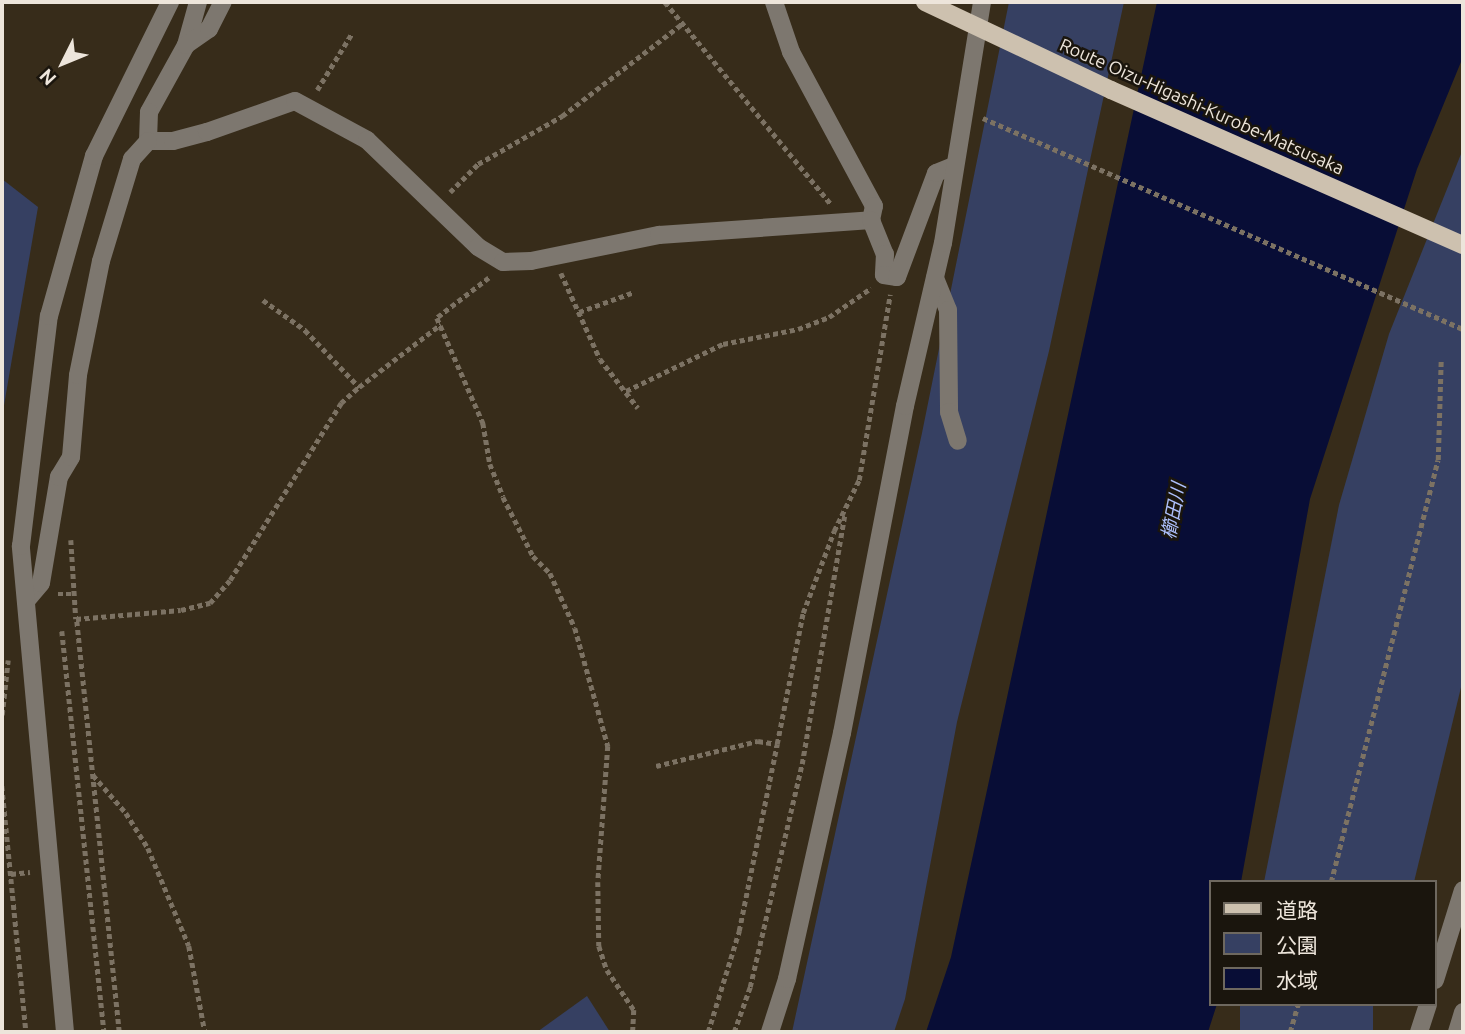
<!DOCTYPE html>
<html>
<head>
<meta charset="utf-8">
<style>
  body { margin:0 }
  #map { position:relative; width:1465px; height:1034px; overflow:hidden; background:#372c1a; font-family:Ubuntu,"Noto Sans JP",sans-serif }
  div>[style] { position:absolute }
  .green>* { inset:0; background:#364062; transform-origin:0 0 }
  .water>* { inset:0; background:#080d36 }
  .path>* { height:4.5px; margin-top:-2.25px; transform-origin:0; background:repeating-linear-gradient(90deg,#7c7263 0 5px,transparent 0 8.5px) }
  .minor>* { height:18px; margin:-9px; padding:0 9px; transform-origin:9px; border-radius:9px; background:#7d776f }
  .major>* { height:18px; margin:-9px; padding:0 9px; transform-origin:9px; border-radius:9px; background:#cdc1af }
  span { translate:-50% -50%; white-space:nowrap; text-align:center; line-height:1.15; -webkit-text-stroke:5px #1a150d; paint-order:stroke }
  .street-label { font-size:18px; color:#ede5db }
  .water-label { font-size:19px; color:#adbffb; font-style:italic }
  .frame { position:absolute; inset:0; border:4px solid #ede5db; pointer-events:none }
  .legend { position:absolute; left:1209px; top:880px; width:228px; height:126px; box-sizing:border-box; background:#1a150d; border:2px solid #6e685f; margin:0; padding:9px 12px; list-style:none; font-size:21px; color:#ede5db }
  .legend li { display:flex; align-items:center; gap:14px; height:35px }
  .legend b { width:35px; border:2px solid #6e685f }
  .north { position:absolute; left:28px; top:28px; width:70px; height:70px; -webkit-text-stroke:5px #1a150d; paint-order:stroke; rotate:227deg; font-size:19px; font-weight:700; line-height:28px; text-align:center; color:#ede5db }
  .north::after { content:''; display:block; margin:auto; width:24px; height:32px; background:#ede5db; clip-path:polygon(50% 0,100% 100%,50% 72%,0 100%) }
</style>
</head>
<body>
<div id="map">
  <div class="green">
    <i style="clip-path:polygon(1009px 2px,1124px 2px,1049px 351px,957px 722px,905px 999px,894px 1032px,792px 1032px,922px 433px)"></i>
    <i style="clip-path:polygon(1463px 149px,1463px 679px,1414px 882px,1264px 882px,1339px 505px,1389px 334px)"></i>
    <i style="clip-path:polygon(2px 179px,38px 207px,2px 417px)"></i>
    <i style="clip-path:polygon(587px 996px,610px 1032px,537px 1032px)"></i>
    <i style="left:1240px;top:1004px;width:133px;height:29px"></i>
  </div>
  <div class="water">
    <i style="clip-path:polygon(1157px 2px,1463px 2px,1463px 57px,1417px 169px,1310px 499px,1241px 882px,1211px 882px,1211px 1004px,1217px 1004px,1208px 1032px,926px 1032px,951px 957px)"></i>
  </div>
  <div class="path">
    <i style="left:665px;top:2px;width:261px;rotate:50.6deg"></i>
    <i style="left:317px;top:90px;width:67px;rotate:-58.4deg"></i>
    <i style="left:983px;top:118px;width:524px;rotate:23.73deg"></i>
    <i style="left:450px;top:192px;width:40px;rotate:-45deg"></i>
    <i style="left:478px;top:164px;width:97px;rotate:-29.7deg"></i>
    <i style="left:562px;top:116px;width:151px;rotate:-37.5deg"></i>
    <i style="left:561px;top:273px;width:94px;rotate:65.6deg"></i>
    <i style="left:600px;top:359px;width:62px;rotate:52.2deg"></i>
    <i style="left:489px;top:278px;width:66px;rotate:142.4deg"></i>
    <i style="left:437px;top:318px;width:115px;rotate:66.3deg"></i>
    <i style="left:483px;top:423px;width:42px;rotate:80.3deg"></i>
    <i style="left:490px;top:464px;width:35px;rotate:68deg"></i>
    <i style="left:503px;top:497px;width:66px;rotate:63deg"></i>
    <i style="left:533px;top:556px;width:24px;rotate:45deg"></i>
    <i style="left:550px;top:573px;width:60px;rotate:65.6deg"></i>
    <i style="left:575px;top:628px;width:123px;rotate:74.4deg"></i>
    <i style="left:608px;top:746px;width:136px;rotate:94.2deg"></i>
    <i style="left:598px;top:882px;width:64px;rotate:89.1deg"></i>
    <i style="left:599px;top:946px;width:25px;rotate:72deg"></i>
    <i style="left:607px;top:970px;width:48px;rotate:56deg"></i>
    <i style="left:634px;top:1010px;width:22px;rotate:93deg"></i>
    <i style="left:263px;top:300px;width:52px;rotate:35.5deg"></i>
    <i style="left:305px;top:330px;width:79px;rotate:46.5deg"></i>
    <i style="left:359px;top:387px;width:103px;rotate:-37.5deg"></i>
    <i style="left:579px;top:312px;width:59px;rotate:-20deg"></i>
    <i style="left:626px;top:391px;width:108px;rotate:-25.9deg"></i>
    <i style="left:723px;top:344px;width:76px;rotate:-11.3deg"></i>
    <i style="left:798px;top:329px;width:33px;rotate:-21deg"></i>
    <i style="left:829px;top:317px;width:51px;rotate:-34.6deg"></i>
    <i style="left:71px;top:540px;width:79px;rotate:86.4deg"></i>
    <i style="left:58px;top:594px;width:17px"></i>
    <i style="left:62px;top:631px;width:403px;rotate:84deg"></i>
    <i style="left:2px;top:715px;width:55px;rotate:-83.8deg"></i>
    <i style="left:656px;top:766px;width:105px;rotate:-13.8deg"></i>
    <i style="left:758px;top:741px;width:19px;rotate:9deg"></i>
    <i style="left:777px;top:744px;width:134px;rotate:-78.8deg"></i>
    <i style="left:803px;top:613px;width:88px;rotate:-69.3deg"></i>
    <i style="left:834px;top:531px;width:57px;rotate:-63.9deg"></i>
    <i style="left:859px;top:480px;width:188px;rotate:-80.5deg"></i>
    <i style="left:93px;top:775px;width:50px;rotate:49deg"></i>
    <i style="left:126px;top:813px;width:41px;rotate:57.8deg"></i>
    <i style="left:148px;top:848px;width:106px;rotate:67.3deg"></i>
    <i style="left:189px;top:946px;width:87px;rotate:79.5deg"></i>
    <i style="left:2px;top:786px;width:247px;rotate:84.4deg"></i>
    <i style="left:11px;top:874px;width:19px;rotate:-6deg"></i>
    <i style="left:1331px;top:882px;width:435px;rotate:-75.8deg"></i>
    <i style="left:1438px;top:460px;width:100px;rotate:-88.3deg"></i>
    <i style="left:119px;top:1032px;width:415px;rotate:-95.9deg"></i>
    <i style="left:76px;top:619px;width:105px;rotate:-4.9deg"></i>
    <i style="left:181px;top:610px;width:30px;rotate:-14deg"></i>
    <i style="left:210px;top:603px;width:30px;rotate:-49deg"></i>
    <i style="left:230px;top:580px;width:209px;rotate:-57.9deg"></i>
    <i style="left:341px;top:403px;width:24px;rotate:-42deg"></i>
    <i style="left:708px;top:1032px;width:106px;rotate:-72.9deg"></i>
    <i style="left:739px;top:931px;width:191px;rotate:-78.5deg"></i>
    <i style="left:734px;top:1032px;width:48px;rotate:-70.4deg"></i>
    <i style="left:750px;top:987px;width:229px;rotate:-76.9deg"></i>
    <i style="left:802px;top:764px;width:255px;rotate:-80.3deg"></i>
    <i style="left:1290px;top:1032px;width:29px;rotate:-74deg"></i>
  </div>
  <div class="minor">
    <i style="left:198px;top:2px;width:45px;rotate:105.6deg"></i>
    <i style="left:186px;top:45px;width:77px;rotate:118.9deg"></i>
    <i style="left:149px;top:112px;width:29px;rotate:92deg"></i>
    <i style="left:148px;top:141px;width:25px"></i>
    <i style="left:173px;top:141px;width:35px;rotate:-15deg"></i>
    <i style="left:207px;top:132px;width:93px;rotate:-19.4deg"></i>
    <i style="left:295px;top:101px;width:82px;rotate:28.4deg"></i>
    <i style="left:367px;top:140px;width:154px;rotate:43.9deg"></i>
    <i style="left:478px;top:247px;width:29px;rotate:31deg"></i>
    <i style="left:503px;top:262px;width:28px;rotate:-2deg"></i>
    <i style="left:531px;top:261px;width:131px;rotate:-11.5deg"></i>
    <i style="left:659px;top:235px;width:213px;rotate:-4deg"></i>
    <i style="left:774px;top:2px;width:53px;rotate:71.2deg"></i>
    <i style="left:791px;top:52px;width:175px;rotate:61.7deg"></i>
    <i style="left:874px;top:206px;width:14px;rotate:102deg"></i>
    <i style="left:871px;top:220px;width:37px;rotate:68deg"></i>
    <i style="left:885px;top:254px;width:21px;rotate:93deg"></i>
    <i style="left:884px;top:275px;width:13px;rotate:9deg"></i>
    <i style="left:897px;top:277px;width:111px;rotate:-69.4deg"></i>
    <i style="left:936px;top:173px;width:18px;rotate:-22deg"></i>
    <i style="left:186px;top:45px;width:28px;rotate:-35deg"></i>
    <i style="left:209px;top:29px;width:30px;rotate:-63deg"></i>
    <i style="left:935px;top:278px;width:35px;rotate:68deg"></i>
    <i style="left:948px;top:310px;width:102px;rotate:89.4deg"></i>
    <i style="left:949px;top:412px;width:30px;rotate:73deg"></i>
    <i style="left:26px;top:601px;width:23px;rotate:-50deg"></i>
    <i style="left:41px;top:583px;width:108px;rotate:-80.4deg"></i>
    <i style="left:59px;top:477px;width:23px;rotate:-59deg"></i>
    <i style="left:71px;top:457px;width:82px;rotate:-85.1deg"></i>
    <i style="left:78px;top:375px;width:116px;rotate:-78.6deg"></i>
    <i style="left:101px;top:261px;width:107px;rotate:-73.1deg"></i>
    <i style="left:132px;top:159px;width:24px;rotate:-48deg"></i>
    <i style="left:1435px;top:980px;width:94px;rotate:-72.7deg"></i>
    <i style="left:65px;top:1032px;width:488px;rotate:-95.2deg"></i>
    <i style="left:21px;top:546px;width:232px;rotate:-83.1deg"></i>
    <i style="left:49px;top:316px;width:166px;rotate:-74.3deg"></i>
    <i style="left:94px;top:156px;width:172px;rotate:-63.7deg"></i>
    <i style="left:770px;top:1032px;width:56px;rotate:-72.2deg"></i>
    <i style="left:787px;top:979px;width:252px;rotate:-77.4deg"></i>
    <i style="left:842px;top:733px;width:333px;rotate:-79.1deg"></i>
    <i style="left:905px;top:406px;width:167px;rotate:-76.9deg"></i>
    <i style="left:943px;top:243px;width:244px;rotate:-80.8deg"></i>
    <i style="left:1419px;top:1032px;width:29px;rotate:-72deg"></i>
    <i style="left:1457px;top:1032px;width:21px;rotate:-73deg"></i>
  </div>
  <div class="major">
    <i style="left:925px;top:2px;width:206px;rotate:25.3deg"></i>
    <i style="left:1111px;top:90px;width:385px;rotate:23.8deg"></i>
  </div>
  <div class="street-label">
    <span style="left:1202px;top:106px;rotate:24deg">Route Oizu-Higashi-Kurobe-Matsusaka</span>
  </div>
  <div class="water-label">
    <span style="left:1174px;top:511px;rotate:-79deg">櫛田川</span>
  </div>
  <div class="frame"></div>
  <ul class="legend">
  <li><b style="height:9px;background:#cdc1af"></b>道路</li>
  <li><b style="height:19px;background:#364062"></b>公園</li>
  <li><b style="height:19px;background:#080d36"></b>水域</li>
  </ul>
  <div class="north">N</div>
</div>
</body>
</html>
